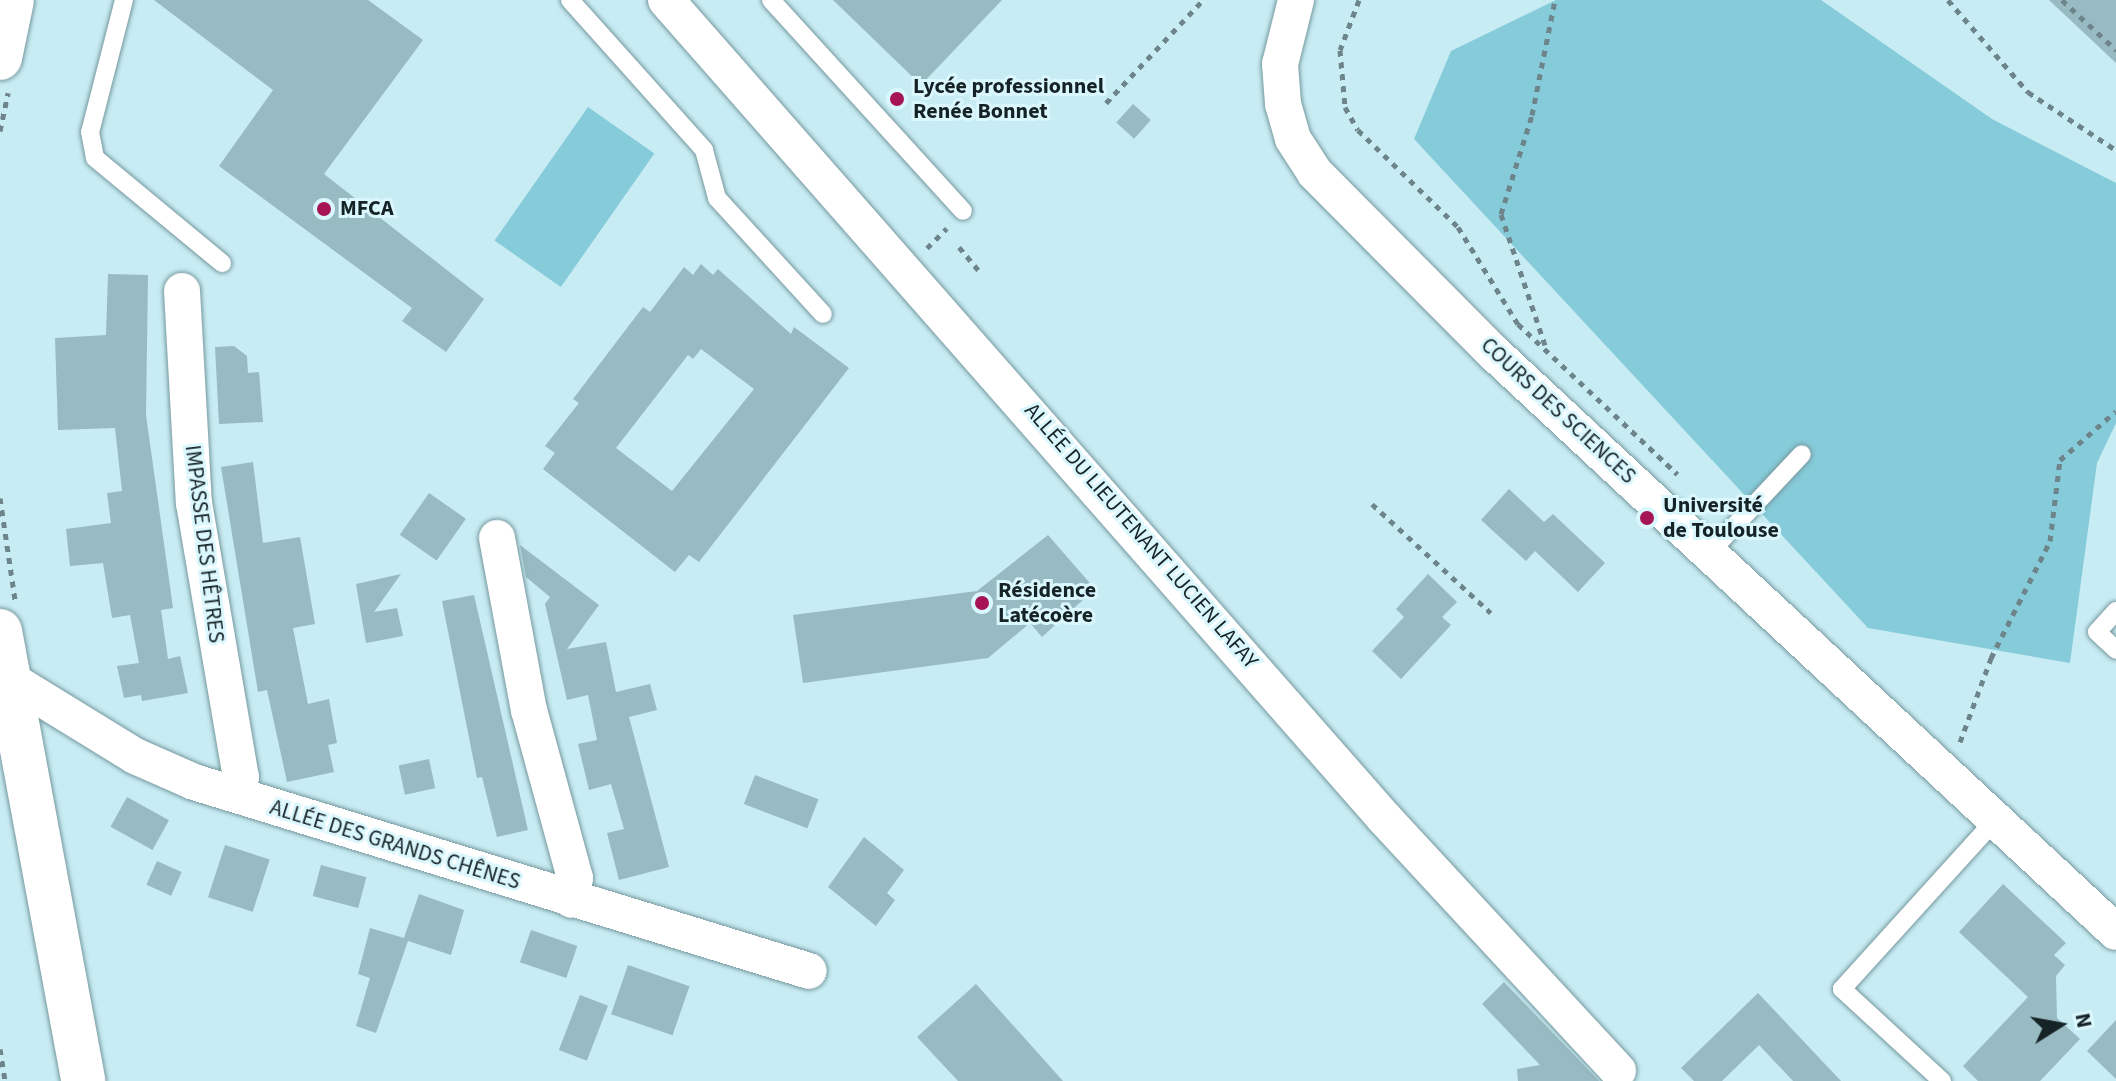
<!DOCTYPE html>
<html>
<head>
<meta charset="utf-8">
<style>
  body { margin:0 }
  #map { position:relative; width:2116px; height:1081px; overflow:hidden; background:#c8ecf3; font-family:"Source Sans 3",sans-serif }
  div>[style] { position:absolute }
  .green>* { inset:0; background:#86cbd9; transform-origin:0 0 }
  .building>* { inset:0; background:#98bac2; transform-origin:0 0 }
  .path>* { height:5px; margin-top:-2.5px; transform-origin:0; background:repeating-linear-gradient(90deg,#6d858a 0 6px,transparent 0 12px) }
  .roads { filter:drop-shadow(0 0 2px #76989f) drop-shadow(0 0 2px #76989f) }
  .service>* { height:18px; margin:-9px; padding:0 9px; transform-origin:9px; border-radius:9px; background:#fff }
  .minor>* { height:36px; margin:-18px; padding:0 18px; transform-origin:18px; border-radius:18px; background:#fff }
  .primary>* { height:44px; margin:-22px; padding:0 22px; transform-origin:22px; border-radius:22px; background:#fff }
  .dots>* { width:22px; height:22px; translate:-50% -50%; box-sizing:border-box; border:4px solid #dbf7fe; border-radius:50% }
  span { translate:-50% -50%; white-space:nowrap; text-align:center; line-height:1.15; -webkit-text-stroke:6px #dbf7fe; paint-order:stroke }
  .poi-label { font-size:22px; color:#162326; font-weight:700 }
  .left { translate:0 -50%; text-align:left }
  .street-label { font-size:22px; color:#162326 }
  .north { position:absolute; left:2020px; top:985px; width:80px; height:80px; -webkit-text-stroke:6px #dbf7fe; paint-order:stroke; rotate:79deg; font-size:22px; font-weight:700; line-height:32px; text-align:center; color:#162326 }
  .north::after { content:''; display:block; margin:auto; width:28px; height:36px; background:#162326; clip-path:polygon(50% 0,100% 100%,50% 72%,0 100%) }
</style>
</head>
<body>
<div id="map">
  <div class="green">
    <i style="clip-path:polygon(1556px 0,1821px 0,1992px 119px,2116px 183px,2116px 423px,2097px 463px,2070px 663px,1868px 628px,1414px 139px,1451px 51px)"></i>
    <i style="left:588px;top:107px;width:81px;height:163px;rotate:35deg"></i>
  </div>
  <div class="building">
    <i style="clip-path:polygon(154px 0,368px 0,423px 40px,324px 174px,484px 299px,446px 352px,402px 321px,412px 308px,219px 166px,273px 90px)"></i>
    <i style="clip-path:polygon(833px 0,1002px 0,921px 85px)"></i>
    <i style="clip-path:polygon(2049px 0,2116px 0,2116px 63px)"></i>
    <i style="left:1133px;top:104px;width:24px;height:25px;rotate:42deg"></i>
    <i style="clip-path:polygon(evenodd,701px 264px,713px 275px,718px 269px,791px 334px,794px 327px,849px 368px,699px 562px,689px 555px,675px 572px,543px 469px,555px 453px,545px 446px,579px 403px,573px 399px,643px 307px,650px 312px,684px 267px,693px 275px,701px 264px,701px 349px,754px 389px,672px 491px,616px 448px,688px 355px,693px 359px,701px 349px)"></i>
    <i style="clip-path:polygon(108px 274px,148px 275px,146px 415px,173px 608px,161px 610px,168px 659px,180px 656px,188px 693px,142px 701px,141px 695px,124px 698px,117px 666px,139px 663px,130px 615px,112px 618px,103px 563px,70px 566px,66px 529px,111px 523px,107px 493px,122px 491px,115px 428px,58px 430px,55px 338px,106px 335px)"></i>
    <i style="clip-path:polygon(234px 346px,247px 356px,248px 373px,259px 372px,263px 422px,219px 424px,215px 347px)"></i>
    <i style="clip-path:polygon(253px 462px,263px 543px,300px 537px,315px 624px,293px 628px,308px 704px,329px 699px,337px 743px,328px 745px,334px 772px,287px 782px,267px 690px,258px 692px,221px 467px)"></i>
    <i style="clip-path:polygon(1509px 489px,1544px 522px,1553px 514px,1605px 563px,1578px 592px,1535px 551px,1526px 561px,1481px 520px)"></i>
    <i style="left:429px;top:493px;width:45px;height:51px;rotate:35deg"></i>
    <i style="clip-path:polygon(1048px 535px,1095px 589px,1042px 637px,1030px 623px,988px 658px,803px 683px,793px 615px,977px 591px)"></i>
    <i style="clip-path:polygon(520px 545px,599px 605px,567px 649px,606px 642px,616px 692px,650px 684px,657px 710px,629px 717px,669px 867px,619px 880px,607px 833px,624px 829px,611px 784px,589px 790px,578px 744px,597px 740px,588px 695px,567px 700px,545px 604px,550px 597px,526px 577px)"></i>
    <i style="clip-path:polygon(401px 574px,374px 612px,397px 608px,403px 636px,366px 643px,356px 584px)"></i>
    <i style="clip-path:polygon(1428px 574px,1457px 602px,1442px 617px,1451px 625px,1401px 679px,1372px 651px,1404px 617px,1396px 609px)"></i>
    <i style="clip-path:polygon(474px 595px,528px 830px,497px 837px,482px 777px,477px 778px,442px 601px)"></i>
    <i style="left:429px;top:759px;width:30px;height:31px;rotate:78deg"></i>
    <i style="left:755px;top:775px;width:68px;height:31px;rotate:21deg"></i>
    <i style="left:127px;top:797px;width:48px;height:34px;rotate:29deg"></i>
    <i style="clip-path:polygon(864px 837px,904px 870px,887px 893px,895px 900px,876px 926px,828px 887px)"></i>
    <i style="left:225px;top:845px;width:47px;height:55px;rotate:18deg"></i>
    <i style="left:157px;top:861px;width:27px;height:26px;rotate:24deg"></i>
    <i style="left:321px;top:865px;width:47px;height:32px;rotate:15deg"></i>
    <i style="clip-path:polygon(2003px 884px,2066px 943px,2054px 955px,2065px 965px,2056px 976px,2057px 1018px,2080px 1039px,2040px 1081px,1978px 1081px,1963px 1066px,2028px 997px,1959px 932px)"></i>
    <i style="clip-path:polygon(419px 894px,464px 910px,451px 955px,408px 941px,376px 1033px,356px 1026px,370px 978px,358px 974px,370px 928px,404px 938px)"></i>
    <i style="left:531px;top:930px;width:49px;height:34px;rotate:19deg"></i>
    <i style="left:628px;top:965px;width:65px;height:52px;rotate:19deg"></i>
    <i style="clip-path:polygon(1504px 982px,1577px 1058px,1599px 1081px,1518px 1081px,1517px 1069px,1540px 1065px,1482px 1004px)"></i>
    <i style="clip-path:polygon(976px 984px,1063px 1081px,958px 1081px,917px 1037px)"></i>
    <i style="clip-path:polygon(1758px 993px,1841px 1081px,1793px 1081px,1759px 1045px,1722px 1081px,1694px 1081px,1681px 1068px)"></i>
    <i style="left:580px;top:995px;width:30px;height:59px;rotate:21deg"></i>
    <i style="clip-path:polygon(2116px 1020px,2116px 1079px,2087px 1051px)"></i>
  </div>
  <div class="path">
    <i style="left:1359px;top:0;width:53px;rotate:110.8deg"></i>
    <i style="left:1340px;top:50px;width:57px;rotate:85deg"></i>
    <i style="left:1345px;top:107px;width:26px;rotate:61deg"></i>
    <i style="left:1358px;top:130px;width:139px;rotate:44.1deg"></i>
    <i style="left:1458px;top:227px;width:114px;rotate:58.3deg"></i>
    <i style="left:1518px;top:324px;width:219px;rotate:43.3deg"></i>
    <i style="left:1948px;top:0;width:122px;rotate:49deg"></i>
    <i style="left:2028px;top:92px;width:105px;rotate:33.4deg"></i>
    <i style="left:2062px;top:0;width:74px;rotate:42.8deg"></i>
    <i style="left:1106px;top:103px;width:141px;rotate:-46.7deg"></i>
    <i style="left:0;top:131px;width:39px;rotate:-78deg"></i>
    <i style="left:959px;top:247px;width:34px;rotate:50deg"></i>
    <i style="left:927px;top:248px;width:28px;rotate:-45deg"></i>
    <i style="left:1545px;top:345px;width:138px;rotate:-108.6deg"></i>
    <i style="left:1501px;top:214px;width:104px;rotate:-72.6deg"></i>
    <i style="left:1532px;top:115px;width:117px;rotate:-78.7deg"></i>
    <i style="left:0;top:498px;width:103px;rotate:81.6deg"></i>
    <i style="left:1372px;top:504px;width:161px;rotate:42.5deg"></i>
    <i style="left:1960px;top:742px;width:90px;rotate:-69.7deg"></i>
    <i style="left:1991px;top:658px;width:131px;rotate:-63.2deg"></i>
    <i style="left:2050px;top:541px;width:82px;rotate:-83deg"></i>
    <i style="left:2060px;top:460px;width:74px;rotate:-41.2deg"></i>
    <i style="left:0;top:1049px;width:32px;rotate:81deg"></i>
  </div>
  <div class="roads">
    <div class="service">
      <i style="left:124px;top:0;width:136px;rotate:104.4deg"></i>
      <i style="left:90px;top:132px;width:26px;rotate:79deg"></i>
      <i style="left:95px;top:158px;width:165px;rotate:39.6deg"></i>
      <i style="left:570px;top:0;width:201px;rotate:48.2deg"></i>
      <i style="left:704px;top:150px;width:50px;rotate:74.8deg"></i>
      <i style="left:717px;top:198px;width:157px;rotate:47.6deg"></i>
      <i style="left:771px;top:0;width:285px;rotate:47.7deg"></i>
      <i style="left:1710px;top:552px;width:134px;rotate:-46.8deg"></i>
      <i style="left:2116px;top:611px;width:28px;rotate:132deg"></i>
      <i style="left:2097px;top:632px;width:26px;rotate:43deg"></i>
      <i style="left:1942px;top:1081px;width:136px;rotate:-137.4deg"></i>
      <i style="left:1842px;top:989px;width:228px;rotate:-47.8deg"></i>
    </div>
    <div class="minor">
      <i style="left:666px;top:0;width:1090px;rotate:48.72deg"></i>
      <i style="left:1385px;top:819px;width:343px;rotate:47.2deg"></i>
      <i style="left:1296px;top:0;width:66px;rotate:104deg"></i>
      <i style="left:1280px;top:64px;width:40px;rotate:85.7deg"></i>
      <i style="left:1283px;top:104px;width:36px;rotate:74deg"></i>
      <i style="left:1293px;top:139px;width:40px;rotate:57.1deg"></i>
      <i style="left:1315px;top:173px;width:255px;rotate:45.2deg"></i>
      <i style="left:1495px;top:354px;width:848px;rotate:42.95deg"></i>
      <i style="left:182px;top:291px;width:212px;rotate:86.8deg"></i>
      <i style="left:194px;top:503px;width:278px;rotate:80.3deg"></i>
      <i style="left:241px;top:777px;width:18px;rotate:103deg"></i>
      <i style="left:497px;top:538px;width:175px;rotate:79.5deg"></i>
      <i style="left:529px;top:710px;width:174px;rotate:74.7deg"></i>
      <i style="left:575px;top:878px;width:22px;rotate:100deg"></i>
      <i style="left:0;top:673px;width:158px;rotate:31.6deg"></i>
      <i style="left:135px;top:756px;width:64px;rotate:23.8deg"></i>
      <i style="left:194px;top:782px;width:643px;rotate:17.08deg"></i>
    </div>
    <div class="primary">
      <i style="left:0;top:58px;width:59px;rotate:-78.3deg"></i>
      <i style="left:0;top:631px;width:458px;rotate:79.5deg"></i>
    </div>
  </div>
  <div class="dots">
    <i style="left:897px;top:99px;background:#a61453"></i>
    <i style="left:324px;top:209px;background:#a61453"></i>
    <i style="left:1647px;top:518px;background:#a61453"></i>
    <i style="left:982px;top:603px;background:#a61453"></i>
  </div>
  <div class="poi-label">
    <span class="left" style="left:913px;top:99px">Lycée professionnel<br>Renée Bonnet</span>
    <span class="left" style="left:340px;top:209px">MFCA</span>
    <span class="left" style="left:1663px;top:518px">Université<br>de Toulouse</span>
    <span class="left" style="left:998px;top:603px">Résidence<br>Latécoère</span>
  </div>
  <div class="street-label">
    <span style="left:1558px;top:411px;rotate:43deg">COURS DES SCIENCES</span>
    <span style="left:1141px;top:536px;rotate:49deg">ALLÉE DU LIEUTENANT LUCIEN LAFAY</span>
    <span style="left:204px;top:544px;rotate:83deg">IMPASSE DES HÊTRES</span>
    <span style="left:395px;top:845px;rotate:17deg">ALLÉE DES GRANDS CHÊNES</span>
  </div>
  <div class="north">N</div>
</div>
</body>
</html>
